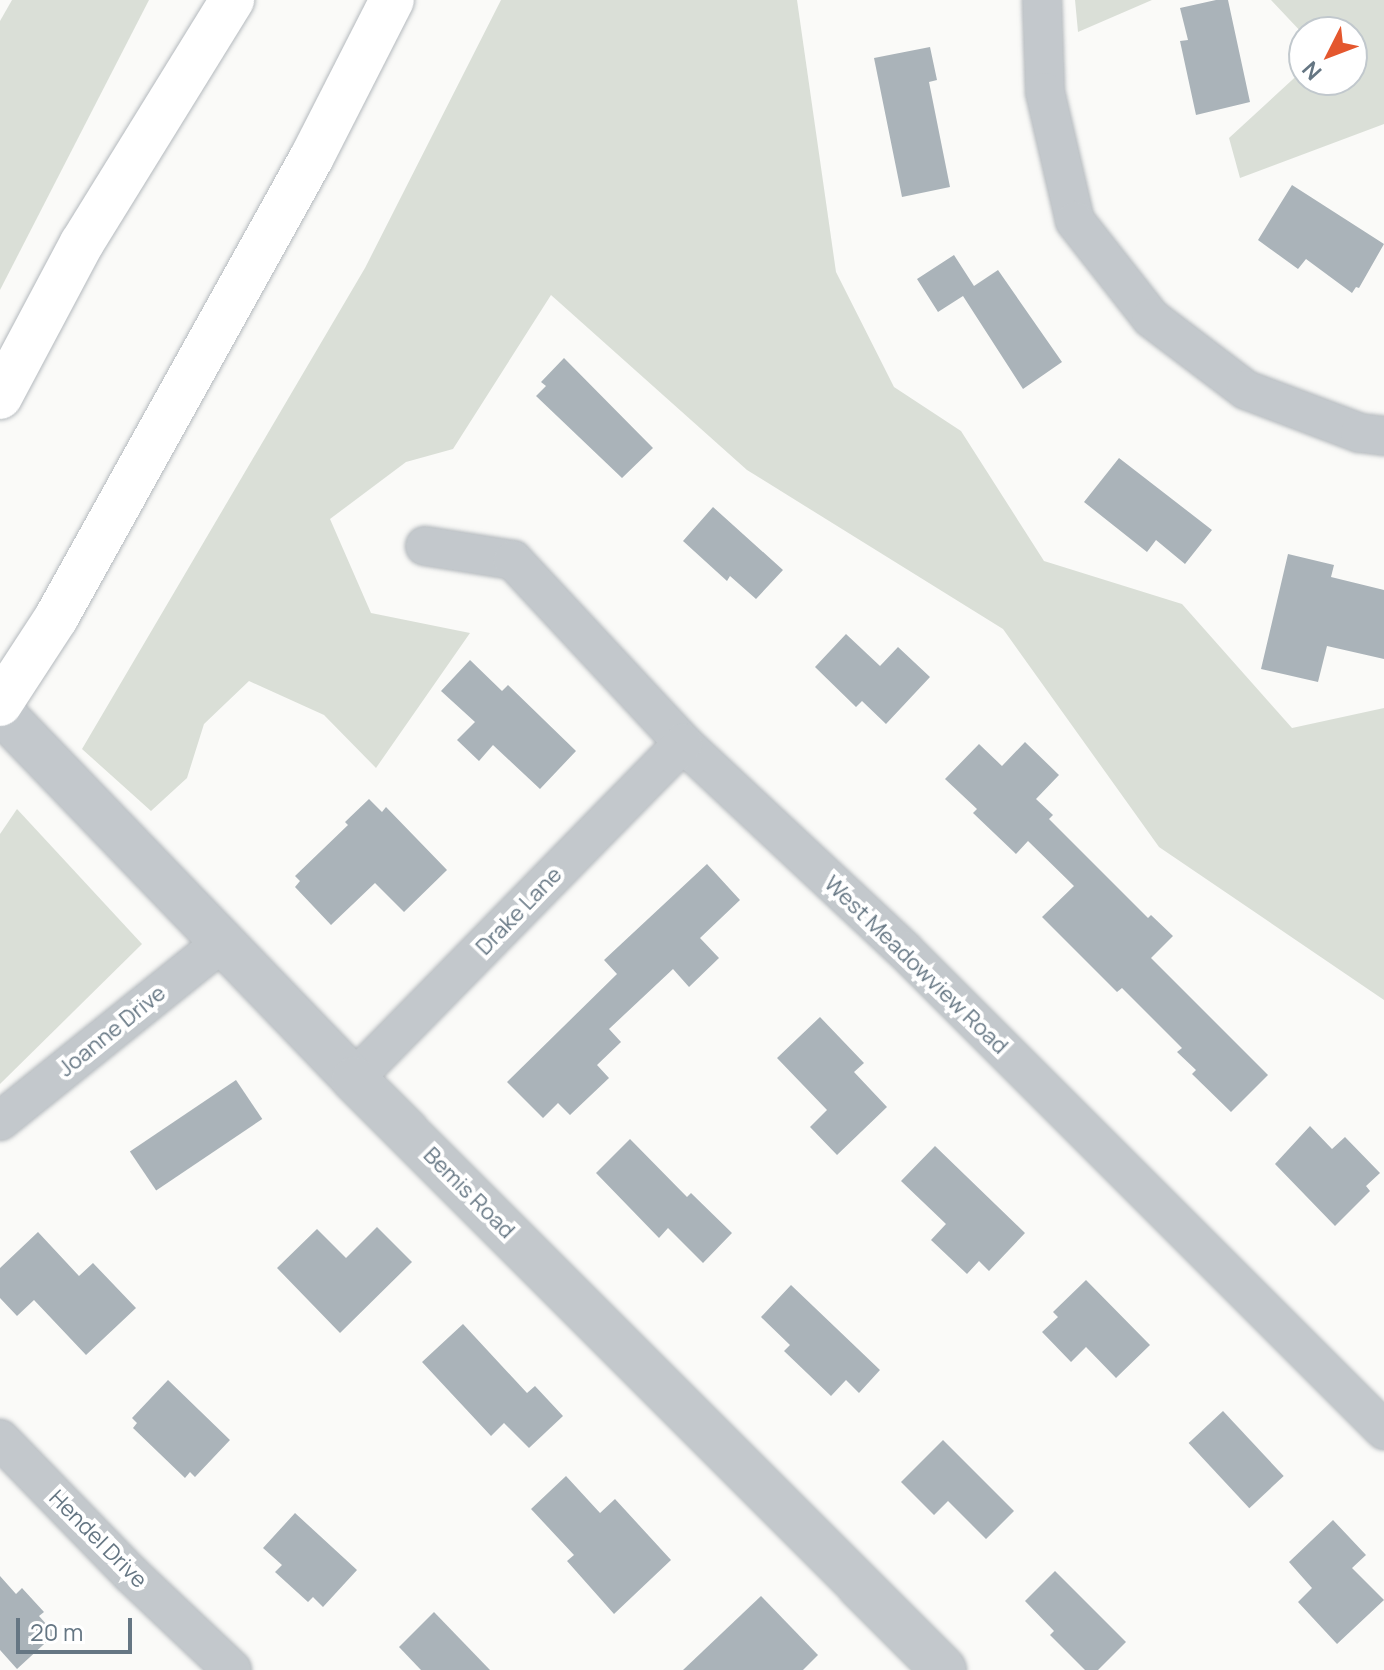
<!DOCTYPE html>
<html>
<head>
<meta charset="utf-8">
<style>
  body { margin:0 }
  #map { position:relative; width:1384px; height:1670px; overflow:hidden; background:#fafaf8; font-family:Manrope,sans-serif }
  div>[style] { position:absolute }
  .green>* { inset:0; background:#dadfd7 }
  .building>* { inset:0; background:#aab3b9; transform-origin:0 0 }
  .roads { filter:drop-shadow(0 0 2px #b4b9bd) drop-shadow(0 0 2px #b4b9bd) }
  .minor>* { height:38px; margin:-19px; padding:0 19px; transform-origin:19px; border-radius:19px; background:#c3c8cc }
  .tertiary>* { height:44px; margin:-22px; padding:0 22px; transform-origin:22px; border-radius:22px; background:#c3c8cc }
  .motorway>* { height:44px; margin:-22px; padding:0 22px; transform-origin:22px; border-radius:22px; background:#fff }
  span { translate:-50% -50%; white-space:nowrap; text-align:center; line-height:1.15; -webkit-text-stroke:8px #fff; paint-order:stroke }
  .street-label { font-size:22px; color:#657683 }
  .north { position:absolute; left:1288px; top:16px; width:80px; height:80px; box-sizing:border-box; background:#fff; border:2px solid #c1c8cd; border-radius:50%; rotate:228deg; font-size:22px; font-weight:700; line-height:32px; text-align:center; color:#657683 }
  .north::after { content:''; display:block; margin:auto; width:28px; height:36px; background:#e4572e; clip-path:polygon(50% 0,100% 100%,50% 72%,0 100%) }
  .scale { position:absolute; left:16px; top:1618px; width:116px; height:36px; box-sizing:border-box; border:4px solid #657683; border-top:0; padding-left:10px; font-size:24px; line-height:28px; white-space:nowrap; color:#657683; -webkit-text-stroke:6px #fff; paint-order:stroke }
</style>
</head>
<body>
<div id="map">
  <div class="green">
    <i style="clip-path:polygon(12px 0,149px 0,0 290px,0 21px)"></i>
    <i style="clip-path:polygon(501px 0,797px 0,836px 272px,894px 387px,961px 431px,1044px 561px,1182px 604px,1292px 728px,1384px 708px,1384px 1000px,1159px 847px,1003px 629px,747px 470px,551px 295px,453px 449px,406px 462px,330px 519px,371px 613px,470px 633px,376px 768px,324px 715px,249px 681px,204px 724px,187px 778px,151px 811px,82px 749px,365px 268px)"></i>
    <i style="clip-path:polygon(1075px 0,1152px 0,1078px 32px)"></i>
    <i style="clip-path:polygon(1271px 0,1384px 0,1384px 124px,1240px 178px,1229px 138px,1304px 69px,1304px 80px,1352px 80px,1352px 32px,1304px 32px,1304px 35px)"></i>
    <i style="clip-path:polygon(17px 809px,142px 944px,0 1084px,0 834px)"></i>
  </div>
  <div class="building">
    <i style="clip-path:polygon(1216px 0,1228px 0,1250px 102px,1196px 115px,1180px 41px,1188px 40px,1180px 8px)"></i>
    <i style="clip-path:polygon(930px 47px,937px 80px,929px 82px,950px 187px,902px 197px,874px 58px)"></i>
    <i style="clip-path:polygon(1292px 185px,1384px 244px,1359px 288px,1356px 287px,1352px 293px,1306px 259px,1298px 269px,1258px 240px)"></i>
    <i style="clip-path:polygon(954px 255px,974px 286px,998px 270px,1062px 362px,1023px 389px,963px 296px,938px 312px,917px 279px)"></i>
    <i style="clip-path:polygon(564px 358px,653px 448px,622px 478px,536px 396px,546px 386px,541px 382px)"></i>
    <i style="clip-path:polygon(1119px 458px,1212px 530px,1185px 564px,1156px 540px,1147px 552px,1084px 502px)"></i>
    <i style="clip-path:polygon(713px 507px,783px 570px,756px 599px,730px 576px,727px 581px,683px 541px)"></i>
    <i style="clip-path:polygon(1288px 554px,1334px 565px,1331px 577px,1384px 590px,1384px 659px,1327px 646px,1318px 682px,1261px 669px)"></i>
    <i style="clip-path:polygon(846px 634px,880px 666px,898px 647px,930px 677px,886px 724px,862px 701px,856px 707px,815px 667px)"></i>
    <i style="clip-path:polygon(470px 660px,502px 691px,508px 685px,576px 751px,540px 789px,493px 745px,479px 761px,457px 740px,475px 722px,441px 691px)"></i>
    <i style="clip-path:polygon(1025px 742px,1059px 775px,1036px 799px,1053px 815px,1049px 819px,1148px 918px,1151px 915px,1173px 936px,1151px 958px,1268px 1075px,1231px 1112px,1192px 1074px,1196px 1070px,1177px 1052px,1182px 1048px,1122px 988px,1117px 992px,1042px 917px,1074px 886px,1028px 841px,1016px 854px,973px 813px,977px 809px,945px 779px,979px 744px,1002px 766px)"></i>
    <i style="clip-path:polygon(369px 799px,382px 812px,386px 807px,447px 870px,404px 912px,375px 883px,331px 925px,295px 887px,300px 881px,295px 876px,348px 825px,345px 822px)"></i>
    <i style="clip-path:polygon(707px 864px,740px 900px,700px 938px,719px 958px,689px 987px,673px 969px,609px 1029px,621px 1042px,597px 1065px,609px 1078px,570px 1115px,558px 1103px,543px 1118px,507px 1082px,617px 974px,604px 960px)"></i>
    <i style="clip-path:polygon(820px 1017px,864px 1063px,854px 1072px,887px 1107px,837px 1155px,810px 1127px,827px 1110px,777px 1058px)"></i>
    <i style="left:236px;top:1080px;width:47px;height:128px;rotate:56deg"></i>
    <i style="clip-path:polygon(1310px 1126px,1332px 1149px,1345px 1137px,1380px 1173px,1366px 1186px,1370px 1191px,1335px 1226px,1275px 1164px)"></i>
    <i style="clip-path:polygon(630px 1139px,687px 1197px,691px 1193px,732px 1233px,703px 1263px,668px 1228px,659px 1238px,596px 1173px)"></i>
    <i style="clip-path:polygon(935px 1146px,1025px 1233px,989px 1271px,979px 1261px,967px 1274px,931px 1240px,946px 1224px,901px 1181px)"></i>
    <i style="clip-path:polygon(377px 1227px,412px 1262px,340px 1333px,277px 1268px,317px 1229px,346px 1258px)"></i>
    <i style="clip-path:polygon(38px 1232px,79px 1276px,93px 1263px,136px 1308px,86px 1355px,34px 1300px,17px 1316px,0 1298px,0 1268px)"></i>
    <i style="clip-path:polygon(1086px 1280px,1150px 1345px,1116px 1378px,1086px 1347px,1071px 1362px,1042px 1332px,1058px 1317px,1053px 1312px)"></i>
    <i style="clip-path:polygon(791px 1285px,880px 1370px,859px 1393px,846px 1380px,831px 1396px,784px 1351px,790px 1345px,761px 1317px)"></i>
    <i style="clip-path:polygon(463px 1324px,527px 1393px,535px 1386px,563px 1416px,529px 1448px,504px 1423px,491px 1436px,422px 1362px)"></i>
    <i style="clip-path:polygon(168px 1380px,230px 1440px,195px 1477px,190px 1472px,185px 1478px,133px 1428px,137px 1423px,132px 1418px)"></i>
    <i style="left:1223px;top:1411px;width:89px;height:47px;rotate:47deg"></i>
    <i style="clip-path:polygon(943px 1440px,1014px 1511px,986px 1539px,948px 1501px,934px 1515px,901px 1482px)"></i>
    <i style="clip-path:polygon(566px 1476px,600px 1513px,615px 1499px,671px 1560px,614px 1614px,567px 1561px,574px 1555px,531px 1509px)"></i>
    <i style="clip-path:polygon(295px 1513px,357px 1570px,323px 1607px,313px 1597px,308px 1602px,275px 1572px,282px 1565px,263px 1548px)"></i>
    <i style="clip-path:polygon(1333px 1520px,1366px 1555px,1352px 1568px,1384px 1600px,1337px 1644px,1298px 1602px,1312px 1588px,1289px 1562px)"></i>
    <i style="clip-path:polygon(1055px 1571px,1126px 1642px,1098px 1670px,1085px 1670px,1050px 1635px,1054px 1631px,1025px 1601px)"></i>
    <i style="clip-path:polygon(0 1576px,16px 1594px,22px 1588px,44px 1612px,39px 1616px,55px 1634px,17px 1669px,0 1650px)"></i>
    <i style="clip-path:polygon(761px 1596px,818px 1655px,803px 1670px,683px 1670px)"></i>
    <i style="clip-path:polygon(434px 1612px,490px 1670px,421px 1670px,399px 1647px)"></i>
  </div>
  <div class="roads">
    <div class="minor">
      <i style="left:1042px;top:0;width:92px;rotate:88.1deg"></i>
      <i style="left:1045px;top:92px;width:132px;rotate:76.9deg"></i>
      <i style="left:1075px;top:221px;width:123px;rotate:51.9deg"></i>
      <i style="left:1151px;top:318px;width:119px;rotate:37.2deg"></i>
      <i style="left:1246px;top:390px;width:122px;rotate:20.7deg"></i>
      <i style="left:1360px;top:433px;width:24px;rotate:7deg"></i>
      <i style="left:425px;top:546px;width:89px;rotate:9deg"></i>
      <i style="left:513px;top:560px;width:250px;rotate:47.1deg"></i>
      <i style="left:683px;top:743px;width:303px;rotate:43.1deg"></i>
      <i style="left:904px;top:950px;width:679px;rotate:45deg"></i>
      <i style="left:354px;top:1079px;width:470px;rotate:-45.6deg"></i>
      <i style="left:0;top:1121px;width:287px;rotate:-38.8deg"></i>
      <i style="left:0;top:1439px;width:188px;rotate:45.9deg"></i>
      <i style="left:131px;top:1574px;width:139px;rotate:43.5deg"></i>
    </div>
    <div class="tertiary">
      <i style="left:0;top:711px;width:511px;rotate:46.11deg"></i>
      <i style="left:354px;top:1079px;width:835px;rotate:45.05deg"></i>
    </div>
    <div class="motorway">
      <i style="left:0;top:397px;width:174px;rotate:-62deg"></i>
      <i style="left:82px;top:243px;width:286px;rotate:-58.3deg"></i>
      <i style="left:0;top:704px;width:103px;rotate:-56.9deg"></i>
      <i style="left:56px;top:618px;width:527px;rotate:-60.96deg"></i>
      <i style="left:312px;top:157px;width:176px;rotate:-63deg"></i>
    </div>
  </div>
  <div class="street-label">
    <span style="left:519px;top:911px;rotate:-46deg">Drake Lane</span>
    <span style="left:916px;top:965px;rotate:44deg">West Meadowview Road</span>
    <span style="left:112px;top:1031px;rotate:-39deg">Joanne Drive</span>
    <span style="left:469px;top:1193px;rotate:45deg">Bemis Road</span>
    <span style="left:98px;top:1539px;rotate:45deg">Hendel Drive</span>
  </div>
  <div class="north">N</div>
  <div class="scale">20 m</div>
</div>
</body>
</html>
